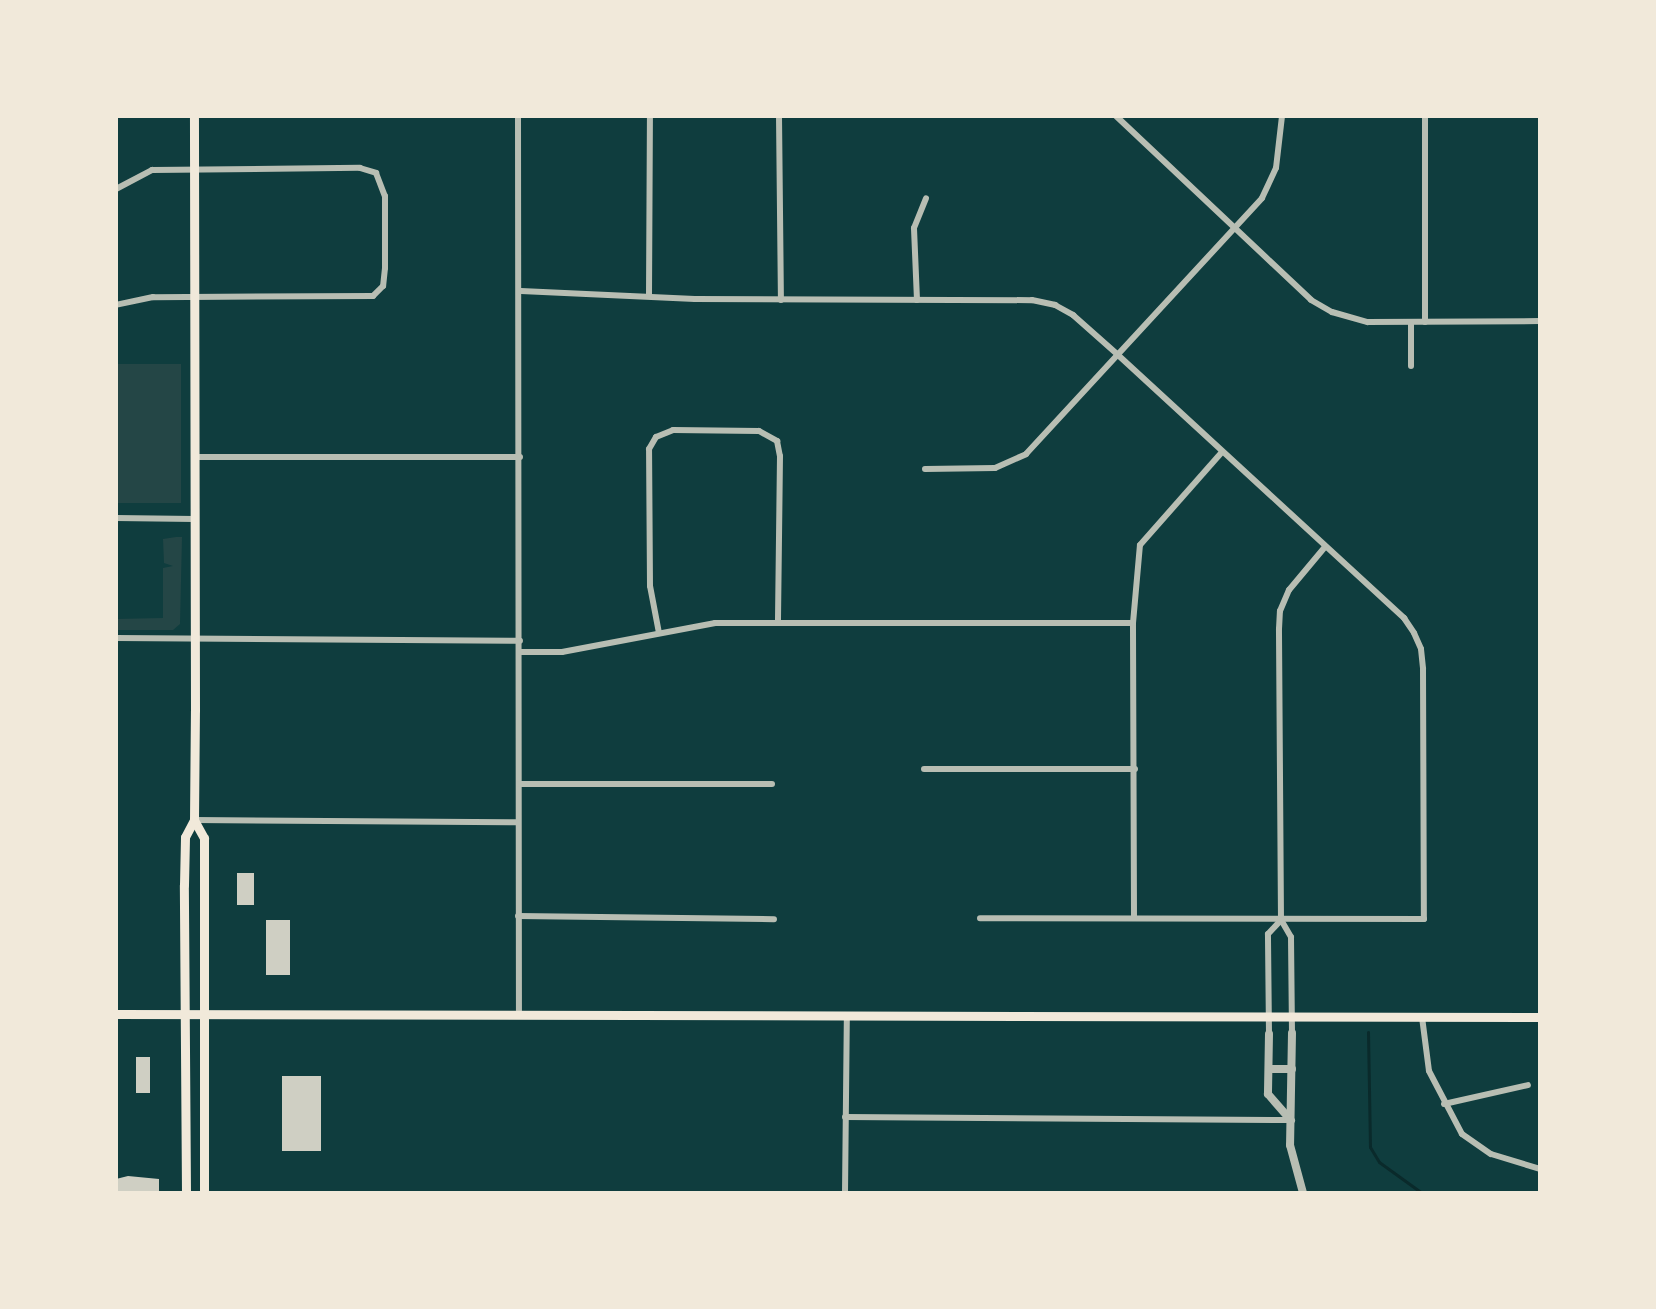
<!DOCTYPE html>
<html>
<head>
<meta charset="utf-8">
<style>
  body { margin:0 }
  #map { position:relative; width:1656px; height:1309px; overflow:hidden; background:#0f3d3e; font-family:Roboto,sans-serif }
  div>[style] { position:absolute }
  .green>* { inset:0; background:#244646; transform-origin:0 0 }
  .stream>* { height:3px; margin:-1.5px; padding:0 1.5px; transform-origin:1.5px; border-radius:1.5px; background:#0a2a2b }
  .building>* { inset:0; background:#cfcfc3; transform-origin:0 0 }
  .minor>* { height:6px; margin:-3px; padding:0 3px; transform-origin:3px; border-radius:3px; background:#b8beb3 }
  .tertiary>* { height:8px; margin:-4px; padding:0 4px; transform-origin:4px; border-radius:4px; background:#b8beb3 }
  .secondary>* { height:9px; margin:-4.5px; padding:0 4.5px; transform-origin:4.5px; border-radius:4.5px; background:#f1e9da }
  span { translate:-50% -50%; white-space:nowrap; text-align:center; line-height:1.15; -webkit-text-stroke:7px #f1e9da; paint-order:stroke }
  .frame { position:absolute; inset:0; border:118px solid #f1e9da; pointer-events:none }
</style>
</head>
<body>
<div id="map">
  <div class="green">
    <i style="left:181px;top:364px;width:139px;height:65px;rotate:90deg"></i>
    <i style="clip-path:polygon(176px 537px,182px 537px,180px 624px,173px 630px,116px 630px,116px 619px,163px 618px,163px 568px,173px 566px,164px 563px,163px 539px)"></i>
  </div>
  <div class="stream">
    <i style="left:1368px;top:1032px;width:115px;rotate:89deg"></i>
    <i style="left:1370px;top:1147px;width:17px;rotate:59deg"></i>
    <i style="left:1379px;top:1162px;width:53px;rotate:35.8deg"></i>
  </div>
  <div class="building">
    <i style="left:237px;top:873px;width:17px;height:32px"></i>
    <i style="left:266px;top:920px;width:24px;height:55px"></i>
    <i style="left:136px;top:1057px;width:14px;height:36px"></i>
    <i style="left:282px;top:1076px;width:39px;height:75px"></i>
    <i style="clip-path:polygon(128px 1176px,159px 1179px,159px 1193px,116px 1193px,116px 1179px)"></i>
  </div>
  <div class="minor">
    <i style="left:518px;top:116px;width:900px;rotate:89.94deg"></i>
    <i style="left:779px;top:116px;width:184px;rotate:89.4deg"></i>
    <i style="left:1116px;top:116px;width:268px;rotate:43.3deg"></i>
    <i style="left:1311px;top:300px;width:24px;rotate:30deg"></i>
    <i style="left:1332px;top:312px;width:37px;rotate:16deg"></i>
    <i style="left:1368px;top:322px;width:172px;rotate:-0.3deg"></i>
    <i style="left:1425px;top:116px;width:206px;rotate:90deg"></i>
    <i style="left:116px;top:189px;width:41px;rotate:-27.8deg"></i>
    <i style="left:152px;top:170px;width:208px;rotate:-0.6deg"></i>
    <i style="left:360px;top:168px;width:17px;rotate:17deg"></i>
    <i style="left:376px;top:173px;width:25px;rotate:69deg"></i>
    <i style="left:385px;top:196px;width:72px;rotate:90deg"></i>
    <i style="left:385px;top:268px;width:18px;rotate:96deg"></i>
    <i style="left:383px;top:286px;width:14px;rotate:135deg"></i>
    <i style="left:373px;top:296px;width:220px;rotate:179.7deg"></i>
    <i style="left:153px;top:297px;width:38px;rotate:168deg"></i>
    <i style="left:521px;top:291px;width:174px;rotate:2.6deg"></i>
    <i style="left:695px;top:299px;width:337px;rotate:0.2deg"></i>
    <i style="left:1032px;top:300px;width:24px;rotate:12deg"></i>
    <i style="left:1055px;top:305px;width:21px;rotate:29deg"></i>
    <i style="left:1073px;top:315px;width:60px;rotate:41.6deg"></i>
    <i style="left:1118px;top:355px;width:389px;rotate:42.6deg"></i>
    <i style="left:1404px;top:618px;width:18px;rotate:56deg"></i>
    <i style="left:1414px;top:633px;width:17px;rotate:66deg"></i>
    <i style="left:1421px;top:649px;width:20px;rotate:84deg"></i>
    <i style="left:1423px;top:669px;width:250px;rotate:89.8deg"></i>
    <i style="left:1424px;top:919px;width:444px;rotate:-179.9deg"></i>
    <i style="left:649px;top:295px;width:179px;rotate:-89.7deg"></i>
    <i style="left:917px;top:300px;width:72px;rotate:-92.4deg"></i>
    <i style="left:914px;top:228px;width:32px;rotate:-68deg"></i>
    <i style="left:1411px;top:322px;width:44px;rotate:90deg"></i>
    <i style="left:194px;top:457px;width:326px"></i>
    <i style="left:925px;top:469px;width:70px;rotate:-0.8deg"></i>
    <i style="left:995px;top:468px;width:34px;rotate:-24deg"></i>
    <i style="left:1026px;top:454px;width:348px;rotate:-47.3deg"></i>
    <i style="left:1262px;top:198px;width:33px;rotate:-65deg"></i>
    <i style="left:1276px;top:168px;width:52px;rotate:-83.4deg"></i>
    <i style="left:116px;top:518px;width:78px;rotate:0.7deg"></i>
    <i style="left:659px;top:633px;width:48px;rotate:-100.8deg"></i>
    <i style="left:650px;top:586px;width:137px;rotate:-90.4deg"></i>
    <i style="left:649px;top:449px;width:14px;rotate:-60deg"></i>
    <i style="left:656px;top:437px;width:18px;rotate:-22deg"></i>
    <i style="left:673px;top:430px;width:86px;rotate:0.7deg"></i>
    <i style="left:759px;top:431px;width:21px;rotate:29deg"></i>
    <i style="left:777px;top:441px;width:15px;rotate:79deg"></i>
    <i style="left:780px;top:456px;width:166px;rotate:90.7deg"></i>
    <i style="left:116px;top:638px;width:404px;rotate:0.4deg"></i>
    <i style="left:520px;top:652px;width:42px"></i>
    <i style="left:562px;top:652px;width:156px;rotate:-10.7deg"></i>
    <i style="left:715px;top:623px;width:418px"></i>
    <i style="left:924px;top:769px;width:211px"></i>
    <i style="left:519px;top:784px;width:253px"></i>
    <i style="left:194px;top:820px;width:323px;rotate:0.4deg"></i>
    <i style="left:518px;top:916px;width:256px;rotate:0.7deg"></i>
    <i style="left:1134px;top:916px;width:293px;rotate:-90.2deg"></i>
    <i style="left:1133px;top:623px;width:78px;rotate:-84.9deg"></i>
    <i style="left:1140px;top:545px;width:124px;rotate:-48.6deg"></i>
    <i style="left:1422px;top:1017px;width:54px;rotate:82.6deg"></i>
    <i style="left:1429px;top:1071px;width:71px;rotate:62.4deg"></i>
    <i style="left:1462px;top:1134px;width:35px;rotate:35deg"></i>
    <i style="left:1491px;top:1154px;width:51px;rotate:17deg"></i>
    <i style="left:1292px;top:1033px;width:96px;rotate:-90.6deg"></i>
    <i style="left:1291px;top:937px;width:20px;rotate:-120deg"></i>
    <i style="left:1281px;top:920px;width:291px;rotate:-90.4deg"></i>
    <i style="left:1279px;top:629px;width:18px;rotate:-87deg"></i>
    <i style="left:1280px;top:611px;width:23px;rotate:-67deg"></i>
    <i style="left:1289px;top:590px;width:56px;rotate:-50.1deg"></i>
    <i style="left:1269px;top:1034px;width:100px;rotate:-90.6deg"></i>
    <i style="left:1268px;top:934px;width:19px;rotate:-47deg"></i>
    <i style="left:1444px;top:1104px;width:86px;rotate:-12.7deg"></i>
    <i style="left:845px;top:1117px;width:446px;rotate:0.4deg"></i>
    <i style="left:845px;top:1193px;width:177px;rotate:-89.4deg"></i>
  </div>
  <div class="tertiary">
    <i style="left:1292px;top:1033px;width:112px;rotate:91deg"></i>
    <i style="left:1290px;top:1145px;width:50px;rotate:74.8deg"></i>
    <i style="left:1269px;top:1034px;width:60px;rotate:91deg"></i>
    <i style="left:1268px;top:1094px;width:35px;rotate:49deg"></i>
    <i style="left:1269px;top:1069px;width:23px"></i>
  </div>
  <div class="secondary">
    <i style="left:194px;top:820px;width:21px;rotate:61deg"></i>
    <i style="left:204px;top:838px;width:355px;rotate:90deg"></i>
    <i style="left:116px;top:1014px;width:1424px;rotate:0.12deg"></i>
    <i style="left:186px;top:1193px;width:308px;rotate:-90.4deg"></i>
    <i style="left:184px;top:885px;width:48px;rotate:-88.8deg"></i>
    <i style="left:185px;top:837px;width:19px;rotate:-62deg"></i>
    <i style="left:194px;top:820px;width:110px;rotate:-89.5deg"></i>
    <i style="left:195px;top:710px;width:594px;rotate:-90.1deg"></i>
  </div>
  <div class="frame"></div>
</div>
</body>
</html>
